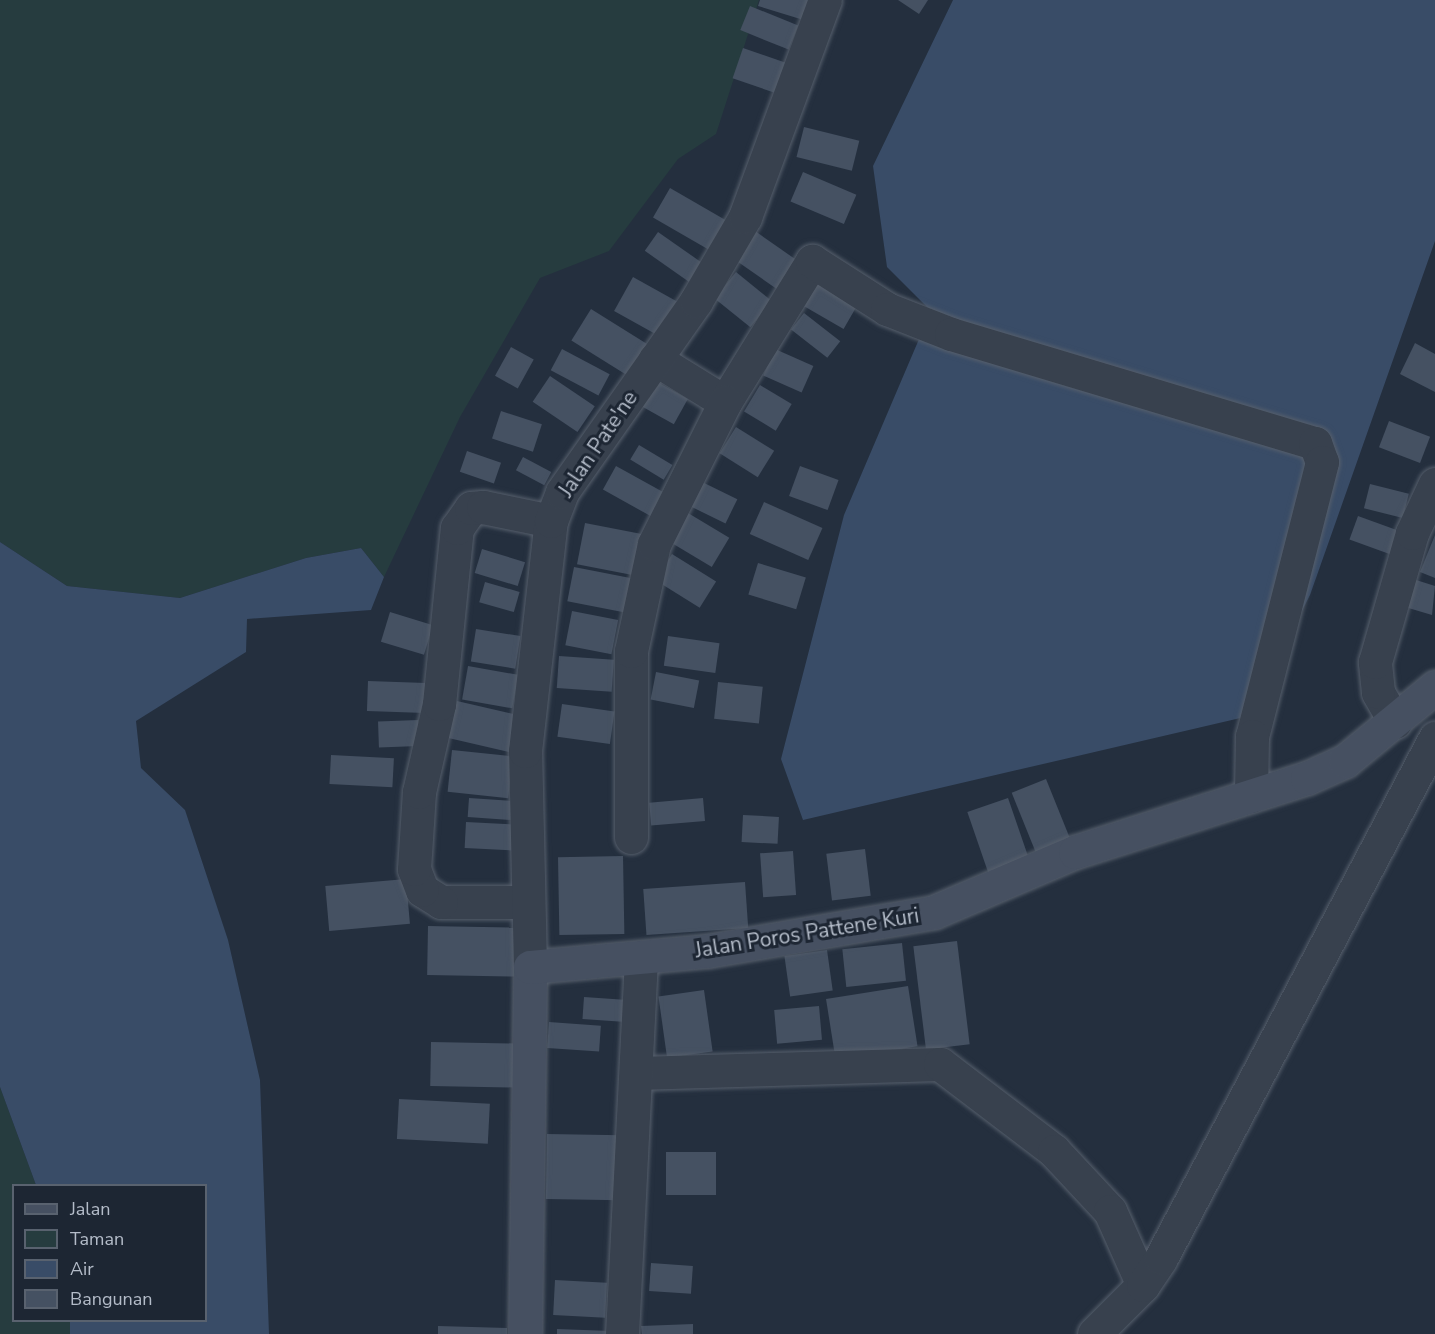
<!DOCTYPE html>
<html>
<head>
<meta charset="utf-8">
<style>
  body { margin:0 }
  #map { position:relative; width:1435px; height:1334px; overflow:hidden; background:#242f3e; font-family:"Nunito Sans",sans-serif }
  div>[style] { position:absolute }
  .green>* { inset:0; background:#263c3f }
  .water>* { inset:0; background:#394c67 }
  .building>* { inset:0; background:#455162; transform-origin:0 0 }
  .roads { filter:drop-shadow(0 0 2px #565f6c) drop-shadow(0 0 2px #565f6c) }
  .street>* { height:33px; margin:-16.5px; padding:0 16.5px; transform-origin:16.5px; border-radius:16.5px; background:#38414e }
  .secondary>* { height:33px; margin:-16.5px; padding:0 16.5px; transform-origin:16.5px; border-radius:16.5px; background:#465061 }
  span { translate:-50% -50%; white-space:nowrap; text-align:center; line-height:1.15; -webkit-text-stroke:6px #1d2633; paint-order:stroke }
  .street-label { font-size:21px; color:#b4bcc9 }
  .legend { position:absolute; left:12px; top:1184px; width:195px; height:138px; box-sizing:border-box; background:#1d2633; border:2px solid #59626f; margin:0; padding:8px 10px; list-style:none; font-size:18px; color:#b4bcc9 }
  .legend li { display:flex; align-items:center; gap:12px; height:30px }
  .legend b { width:30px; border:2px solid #59626f }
</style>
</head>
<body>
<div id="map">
  <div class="green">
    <i style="clip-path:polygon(0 0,759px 0,716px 134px,678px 159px,609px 251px,540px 278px,460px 417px,384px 577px,361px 548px,306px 558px,180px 598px,67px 586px,0 542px)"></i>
    <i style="clip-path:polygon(0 1087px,36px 1185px,14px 1186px,14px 1320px,70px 1321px,70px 1334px,0 1334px)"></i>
  </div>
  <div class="water">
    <i style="clip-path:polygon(953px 0,1435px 0,1435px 241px,1310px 595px,1249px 716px,803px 820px,781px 759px,844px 515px,931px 311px,887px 267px,873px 166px)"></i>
    <i style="clip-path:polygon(0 542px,67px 586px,180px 598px,306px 558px,361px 548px,384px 577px,371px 610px,247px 619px,246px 652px,136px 721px,141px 768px,185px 810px,228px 940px,260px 1080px,269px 1334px,70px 1334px,70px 1321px,206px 1320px,206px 1186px,36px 1185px,0 1087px)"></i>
  </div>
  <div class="building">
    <i style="clip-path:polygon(760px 0,817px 0,810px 22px,758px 6px)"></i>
    <i style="clip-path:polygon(898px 0,928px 0,919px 14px)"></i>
    <i style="left:750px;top:6px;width:52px;height:26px;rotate:22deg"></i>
    <i style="left:743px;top:48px;width:46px;height:32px;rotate:19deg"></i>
    <i style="left:804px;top:127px;width:57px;height:31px;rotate:14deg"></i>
    <i style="left:803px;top:172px;width:58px;height:32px;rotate:23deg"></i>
    <i style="left:670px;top:188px;width:76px;height:34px;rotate:30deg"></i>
    <i style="left:755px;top:231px;width:55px;height:35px;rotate:35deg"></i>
    <i style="left:658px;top:232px;width:55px;height:23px;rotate:35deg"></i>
    <i style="left:736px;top:272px;width:46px;height:34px;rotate:39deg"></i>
    <i style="left:633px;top:277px;width:57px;height:39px;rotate:29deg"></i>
    <i style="left:817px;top:279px;width:48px;height:30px;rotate:30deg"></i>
    <i style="left:591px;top:309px;width:68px;height:37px;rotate:32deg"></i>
    <i style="left:804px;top:313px;width:46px;height:21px;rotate:38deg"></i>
    <i style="clip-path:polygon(1415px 343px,1435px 354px,1435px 392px,1400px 374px)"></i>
    <i style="left:511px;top:347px;width:26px;height:33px;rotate:29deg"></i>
    <i style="left:562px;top:349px;width:54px;height:24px;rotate:28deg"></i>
    <i style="left:775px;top:349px;width:42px;height:29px;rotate:24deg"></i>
    <i style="left:550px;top:376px;width:54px;height:31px;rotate:34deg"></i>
    <i style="left:652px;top:379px;width:41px;height:29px;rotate:29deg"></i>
    <i style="left:760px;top:385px;width:37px;height:31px;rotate:31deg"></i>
    <i style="left:501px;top:411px;width:43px;height:29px;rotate:18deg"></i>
    <i style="left:1389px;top:421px;width:44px;height:28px;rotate:21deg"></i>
    <i style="left:736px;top:427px;width:45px;height:31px;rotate:32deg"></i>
    <i style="left:639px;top:445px;width:39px;height:17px;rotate:31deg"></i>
    <i style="left:467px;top:451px;width:36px;height:22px;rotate:19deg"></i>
    <i style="left:523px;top:457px;width:32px;height:15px;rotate:28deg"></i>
    <i style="left:616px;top:466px;width:60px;height:27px;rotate:29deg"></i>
    <i style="left:800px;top:466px;width:41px;height:32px;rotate:20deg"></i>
    <i style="left:696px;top:479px;width:46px;height:27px;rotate:26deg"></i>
    <i style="left:1370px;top:484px;width:40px;height:25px;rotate:14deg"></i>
    <i style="left:764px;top:502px;width:64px;height:35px;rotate:24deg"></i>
    <i style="left:683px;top:510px;width:54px;height:34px;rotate:31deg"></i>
    <i style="left:1358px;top:516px;width:44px;height:25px;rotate:20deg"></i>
    <i style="left:585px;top:523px;width:63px;height:42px;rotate:11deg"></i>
    <i style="clip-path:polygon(1435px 535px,1435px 578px,1420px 572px)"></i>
    <i style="left:482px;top:549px;width:45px;height:25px;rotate:17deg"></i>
    <i style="left:672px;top:554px;width:52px;height:31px;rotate:32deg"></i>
    <i style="left:758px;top:563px;width:50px;height:33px;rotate:17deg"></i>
    <i style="left:574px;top:567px;width:60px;height:35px;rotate:11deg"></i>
    <i style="clip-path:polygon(1413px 579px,1435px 586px,1432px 615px,1405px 607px)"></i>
    <i style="left:485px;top:582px;width:36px;height:21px;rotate:16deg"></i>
    <i style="left:572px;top:611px;width:47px;height:35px;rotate:11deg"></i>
    <i style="left:390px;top:612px;width:45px;height:31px;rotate:17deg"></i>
    <i style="left:476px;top:629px;width:45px;height:33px;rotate:9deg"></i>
    <i style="left:668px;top:636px;width:52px;height:30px;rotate:8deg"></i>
    <i style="left:559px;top:656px;width:55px;height:32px;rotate:4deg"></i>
    <i style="left:468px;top:666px;width:51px;height:34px;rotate:10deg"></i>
    <i style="left:656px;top:672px;width:44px;height:28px;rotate:11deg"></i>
    <i style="left:368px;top:681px;width:58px;height:30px;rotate:2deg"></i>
    <i style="left:718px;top:682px;width:45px;height:37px;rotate:6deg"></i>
    <i style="left:457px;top:701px;width:67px;height:38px;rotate:13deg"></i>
    <i style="left:562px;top:704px;width:53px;height:33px;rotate:8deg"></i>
    <i style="left:418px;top:720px;width:26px;height:40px;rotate:88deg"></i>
    <i style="left:452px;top:750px;width:61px;height:42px;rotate:6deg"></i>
    <i style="left:331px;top:755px;width:63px;height:29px;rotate:3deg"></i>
    <i style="left:1046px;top:779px;width:70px;height:37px;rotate:68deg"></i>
    <i style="left:469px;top:798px;width:49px;height:19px;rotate:4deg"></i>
    <i style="left:703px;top:798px;width:23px;height:54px;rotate:85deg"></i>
    <i style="left:1008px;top:798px;width:64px;height:43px;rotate:71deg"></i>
    <i style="left:743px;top:815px;width:36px;height:27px;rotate:3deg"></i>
    <i style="left:466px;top:822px;width:50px;height:26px;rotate:3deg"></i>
    <i style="left:865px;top:849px;width:47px;height:39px;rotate:83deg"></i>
    <i style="left:793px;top:851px;width:44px;height:33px;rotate:86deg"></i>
    <i style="left:623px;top:856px;width:78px;height:65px;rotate:89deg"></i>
    <i style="left:406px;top:879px;width:45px;height:81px;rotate:85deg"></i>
    <i style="left:745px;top:882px;width:46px;height:102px;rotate:86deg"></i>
    <i style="left:428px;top:926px;width:87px;height:49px;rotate:1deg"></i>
    <i style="left:957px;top:941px;width:104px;height:44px;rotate:83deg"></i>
    <i style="left:902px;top:943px;width:38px;height:60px;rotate:84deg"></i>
    <i style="left:827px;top:950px;width:41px;height:43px;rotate:82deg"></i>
    <i style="left:908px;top:986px;width:61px;height:83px;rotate:81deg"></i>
    <i style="left:704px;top:990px;width:62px;height:46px;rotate:82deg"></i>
    <i style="left:584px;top:997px;width:47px;height:22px;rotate:4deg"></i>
    <i style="left:819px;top:1006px;width:34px;height:45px;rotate:85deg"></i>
    <i style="left:549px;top:1022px;width:52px;height:26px;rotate:4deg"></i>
    <i style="left:431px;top:1042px;width:85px;height:44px;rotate:1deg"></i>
    <i style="left:399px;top:1099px;width:91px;height:40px;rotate:3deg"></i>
    <i style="left:547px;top:1134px;width:75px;height:65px;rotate:1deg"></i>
    <i style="left:716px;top:1152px;width:43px;height:50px;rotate:90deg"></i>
    <i style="left:651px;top:1263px;width:42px;height:28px;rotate:4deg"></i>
    <i style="left:555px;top:1280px;width:52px;height:35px;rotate:3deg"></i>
    <i style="clip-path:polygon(693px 1324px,693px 1334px,642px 1334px,641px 1326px)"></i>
    <i style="clip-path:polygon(438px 1326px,507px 1328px,507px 1334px,438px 1334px)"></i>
    <i style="clip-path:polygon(557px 1329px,611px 1331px,611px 1334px,557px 1334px)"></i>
  </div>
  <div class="roads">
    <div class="street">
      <i style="left:655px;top:359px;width:82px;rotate:31.6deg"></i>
      <i style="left:725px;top:402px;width:166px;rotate:-58.3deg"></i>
      <i style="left:812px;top:261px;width:89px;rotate:32.6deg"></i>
      <i style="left:887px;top:309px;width:69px;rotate:21.3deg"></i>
      <i style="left:951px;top:334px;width:380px;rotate:16.7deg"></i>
      <i style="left:1315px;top:443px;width:20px;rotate:70deg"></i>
      <i style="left:1322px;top:462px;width:283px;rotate:104.3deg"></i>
      <i style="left:1252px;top:736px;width:60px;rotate:91deg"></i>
      <i style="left:1395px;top:722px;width:34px;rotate:-120deg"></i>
      <i style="left:1378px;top:692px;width:30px;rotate:-96deg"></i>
      <i style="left:1375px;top:662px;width:134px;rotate:-74deg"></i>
      <i style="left:1412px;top:533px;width:54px;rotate:-64.9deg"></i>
      <i style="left:631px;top:837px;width:186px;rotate:-90deg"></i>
      <i style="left:631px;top:651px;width:109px;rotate:-77.9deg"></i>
      <i style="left:654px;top:544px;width:159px;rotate:-63.4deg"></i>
      <i style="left:528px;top:902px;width:87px;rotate:180deg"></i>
      <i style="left:441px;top:902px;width:22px;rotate:-148deg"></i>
      <i style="left:422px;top:890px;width:22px;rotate:-111deg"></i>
      <i style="left:414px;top:869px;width:77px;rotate:-86.3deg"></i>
      <i style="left:419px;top:792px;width:90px;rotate:-77.2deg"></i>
      <i style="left:439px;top:704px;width:177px;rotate:-84.2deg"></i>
      <i style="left:457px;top:528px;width:24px;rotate:-55deg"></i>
      <i style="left:471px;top:508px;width:12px;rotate:-5deg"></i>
      <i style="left:483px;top:507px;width:69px;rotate:11.6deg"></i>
      <i style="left:530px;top:967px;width:216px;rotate:-91.3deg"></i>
      <i style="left:525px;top:751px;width:231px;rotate:-83.6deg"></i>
      <i style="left:551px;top:521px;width:31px;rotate:-69deg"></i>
      <i style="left:562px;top:492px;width:233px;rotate:-54.9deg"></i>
      <i style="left:696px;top:301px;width:97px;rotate:-59.7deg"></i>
      <i style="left:745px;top:217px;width:231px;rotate:-69.8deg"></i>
      <i style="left:637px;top:1073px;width:303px;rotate:-1.7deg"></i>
      <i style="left:940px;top:1064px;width:143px;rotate:37.3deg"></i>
      <i style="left:1054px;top:1151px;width:82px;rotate:47deg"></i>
      <i style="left:1110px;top:1211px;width:81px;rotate:66deg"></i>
      <i style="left:622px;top:1334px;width:377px;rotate:-87.1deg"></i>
      <i style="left:1094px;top:1334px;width:69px;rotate:-45deg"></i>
      <i style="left:1143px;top:1285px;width:32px;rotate:-56deg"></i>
      <i style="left:1161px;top:1258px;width:588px;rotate:-62.21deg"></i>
    </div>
    <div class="secondary">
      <i style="left:525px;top:1334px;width:367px;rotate:-89.2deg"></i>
      <i style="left:530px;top:967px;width:178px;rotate:-5.2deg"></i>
      <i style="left:707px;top:951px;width:230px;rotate:-9.7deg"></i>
      <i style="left:934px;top:912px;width:153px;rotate:-23.1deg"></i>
      <i style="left:1075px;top:852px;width:244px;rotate:-17.7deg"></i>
      <i style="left:1307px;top:778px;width:42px;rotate:-24.1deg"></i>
      <i style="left:1345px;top:761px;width:117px;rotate:-39.4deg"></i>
    </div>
  </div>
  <div class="street-label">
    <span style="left:598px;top:444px;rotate:-56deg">Jalan Pate'ne</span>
    <span style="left:807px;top:933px;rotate:-9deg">Jalan Poros Pattene Kuri</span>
  </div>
  <ul class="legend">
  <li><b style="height:8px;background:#465061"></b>Jalan</li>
  <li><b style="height:16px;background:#263c3f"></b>Taman</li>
  <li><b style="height:16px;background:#394c67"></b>Air</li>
  <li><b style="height:16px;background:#455162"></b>Bangunan</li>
  </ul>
</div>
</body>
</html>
